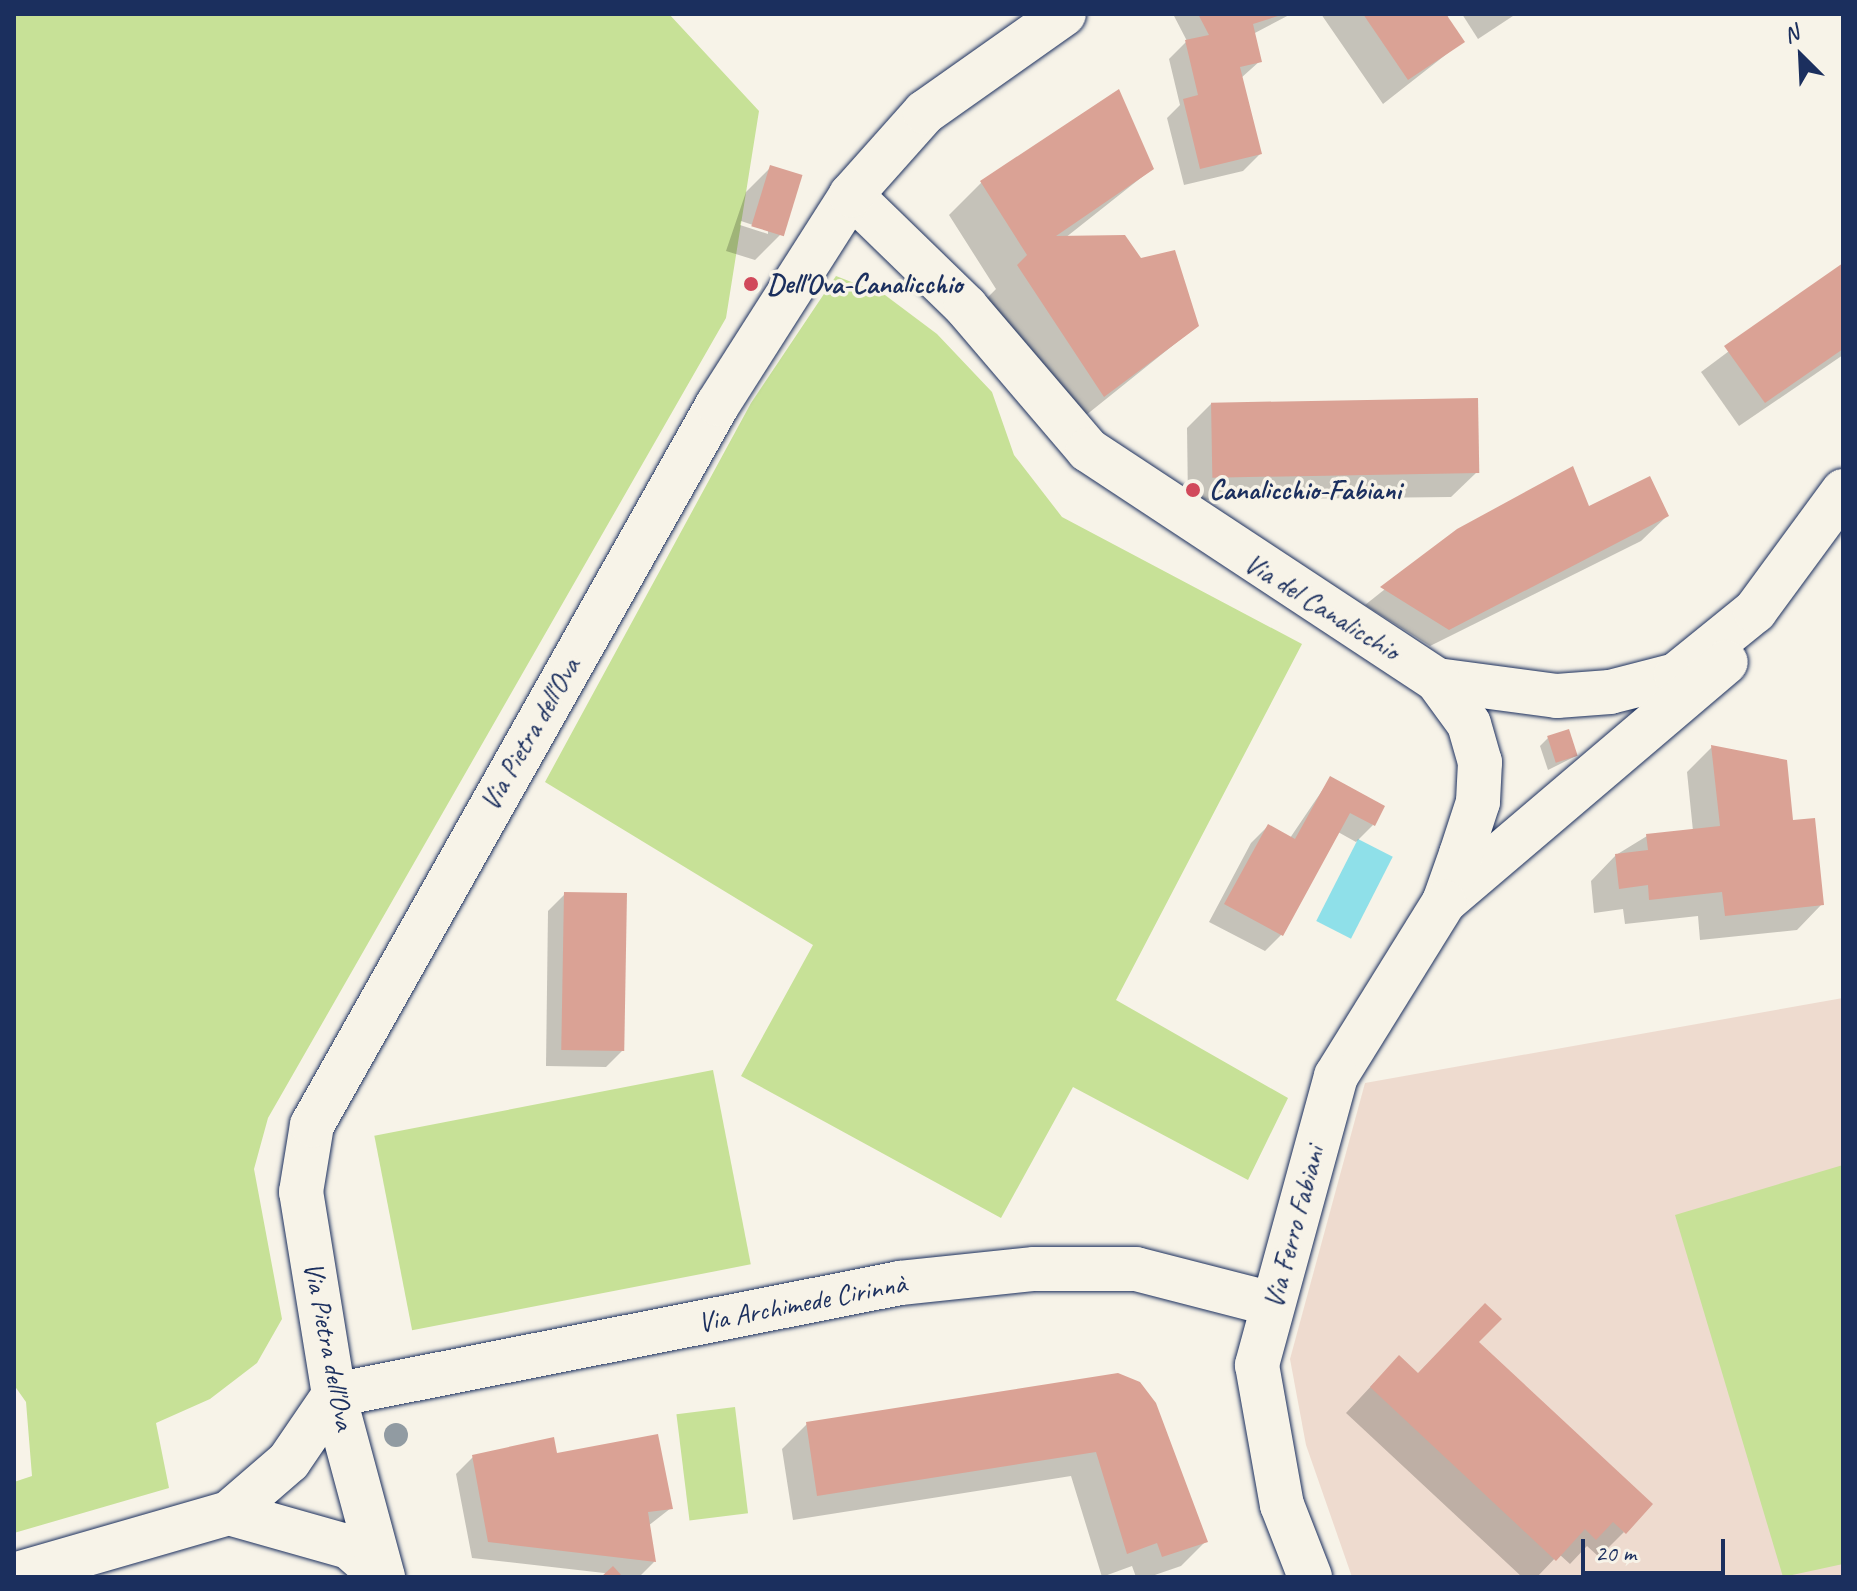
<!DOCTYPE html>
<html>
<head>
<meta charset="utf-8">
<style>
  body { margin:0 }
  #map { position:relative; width:1857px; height:1591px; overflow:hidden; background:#f7f3e8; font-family:Caveat,sans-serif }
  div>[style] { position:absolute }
  .built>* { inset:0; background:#eedbcf }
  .green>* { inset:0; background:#c7e197; transform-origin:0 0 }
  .water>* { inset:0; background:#8fe0e9; transform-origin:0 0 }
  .shadow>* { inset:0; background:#0003 }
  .building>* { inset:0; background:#daa295; transform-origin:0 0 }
  .roads { filter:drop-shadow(0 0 2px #1b2f5e) drop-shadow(0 0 2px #1b2f5e) }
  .street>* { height:44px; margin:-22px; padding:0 22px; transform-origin:22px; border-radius:22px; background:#f7f3e8 }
  .secondary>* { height:44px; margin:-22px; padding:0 22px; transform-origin:22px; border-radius:22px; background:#f7f3e8 }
  .trees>* { width:24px; height:24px; margin:-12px; border-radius:50%; background:#919ba2 }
  .dots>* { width:22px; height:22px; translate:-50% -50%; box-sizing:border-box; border:4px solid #f7f3e8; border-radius:50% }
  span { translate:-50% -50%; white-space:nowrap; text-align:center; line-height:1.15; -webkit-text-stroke:7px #f7f3e8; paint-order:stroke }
  .poi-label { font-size:28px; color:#1b2f5e; font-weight:700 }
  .left { translate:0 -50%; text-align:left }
  .street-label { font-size:28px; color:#1b2f5e }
  .frame { position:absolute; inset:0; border:16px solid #1b2f5e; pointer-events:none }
  .north { position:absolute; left:1761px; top:16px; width:80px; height:80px; -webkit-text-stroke:6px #f7f3e8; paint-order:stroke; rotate:336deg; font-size:22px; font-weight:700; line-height:32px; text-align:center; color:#1b2f5e }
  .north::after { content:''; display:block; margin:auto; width:28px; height:36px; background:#1b2f5e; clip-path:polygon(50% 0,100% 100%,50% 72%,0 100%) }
  .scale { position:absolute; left:1581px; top:1539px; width:144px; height:36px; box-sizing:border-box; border:4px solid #1b2f5e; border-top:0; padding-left:10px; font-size:24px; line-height:28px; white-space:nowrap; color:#1b2f5e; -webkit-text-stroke:6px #f7f3e8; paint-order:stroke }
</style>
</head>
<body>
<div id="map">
  <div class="built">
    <i style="clip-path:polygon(1843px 998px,1843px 1577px,1352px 1577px,1306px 1445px,1290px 1359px,1365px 1083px)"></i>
  </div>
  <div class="green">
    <i style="clip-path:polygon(14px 14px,669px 14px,759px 111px,726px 318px,268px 1118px,254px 1169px,282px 1319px,257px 1363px,210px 1399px,156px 1423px,169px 1488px,14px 1533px,14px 1482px,32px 1476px,26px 1402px,14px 1385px)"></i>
    <i style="clip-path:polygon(836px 276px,885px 295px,937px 334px,992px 392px,1014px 455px,1062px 517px,1302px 644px,1116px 1000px,1288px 1098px,1248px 1180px,1073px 1087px,1001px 1218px,741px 1076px,813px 945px,545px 782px,751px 403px)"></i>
    <i style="left:713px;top:1070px;width:198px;height:345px;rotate:79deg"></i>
    <i style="clip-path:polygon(1843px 1165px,1843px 1564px,1783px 1577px,1675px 1215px)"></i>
    <i style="left:735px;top:1407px;width:107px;height:59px;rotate:83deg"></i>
  </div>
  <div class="water">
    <i style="left:1358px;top:839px;width:39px;height:92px;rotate:27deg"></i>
  </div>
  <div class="shadow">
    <i style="clip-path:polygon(1173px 14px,1291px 14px,1253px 34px,1260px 61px,1241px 78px,1260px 154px,1243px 171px,1184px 185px,1167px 118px,1180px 105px,1169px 59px,1187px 41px)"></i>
    <i style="clip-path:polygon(1321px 14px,1451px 14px,1446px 18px,1462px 42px,1383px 104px)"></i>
    <i style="clip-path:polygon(1462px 14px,1516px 14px,1478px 39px)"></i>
    <i style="clip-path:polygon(1118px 92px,1152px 169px,1065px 238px,1197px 326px,1070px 428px,986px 299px,996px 289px,949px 215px,981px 183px)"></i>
    <i style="clip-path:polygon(evenodd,771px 167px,780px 235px,755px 260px,726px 251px,746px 192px,771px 167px,741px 221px,768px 230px,768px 234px,740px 225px,741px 221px)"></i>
    <i style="clip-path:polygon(1843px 266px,1843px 355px,1739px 426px,1701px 372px)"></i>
    <i style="clip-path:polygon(1212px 403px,1477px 472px,1451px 497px,1188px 500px,1187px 428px)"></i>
    <i style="clip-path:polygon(1588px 509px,1667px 516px,1641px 541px,1430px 646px,1365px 605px,1458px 531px)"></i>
    <i style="clip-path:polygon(1548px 738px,1576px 756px,1548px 770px,1540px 746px)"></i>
    <i style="clip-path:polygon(1712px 747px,1792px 823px,1822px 904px,1797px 930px,1700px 940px,1698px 916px,1625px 924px,1623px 909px,1594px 913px,1591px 881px,1616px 855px,1647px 836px,1693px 831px,1687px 772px)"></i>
    <i style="clip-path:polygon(1330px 779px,1373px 825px,1356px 842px,1338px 832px,1281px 935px,1265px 951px,1209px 922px,1251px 843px,1268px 826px,1290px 838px)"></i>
    <i style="clip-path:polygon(565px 894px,623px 1050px,606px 1067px,546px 1066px,548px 911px)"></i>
    <i style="clip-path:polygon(1477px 1342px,1624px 1532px,1599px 1557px,1587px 1546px,1570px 1564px,1559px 1554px,1537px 1577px,1522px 1577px,1346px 1413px,1374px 1383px,1417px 1375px)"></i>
    <i style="clip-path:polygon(1139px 1383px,1206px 1541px,1181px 1566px,1149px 1577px,1136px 1577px,1132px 1566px,1102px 1577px,1071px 1476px,793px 1520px,782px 1449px,807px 1424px)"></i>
    <i style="clip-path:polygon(556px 1455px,671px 1508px,648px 1526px,654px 1562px,639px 1577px,472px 1558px,456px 1474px,473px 1457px)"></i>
  </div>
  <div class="building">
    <i style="clip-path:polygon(1198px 14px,1281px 15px,1253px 24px,1262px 62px,1240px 67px,1262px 154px,1200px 169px,1183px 99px,1198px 95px,1185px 40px,1209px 35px)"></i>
    <i style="clip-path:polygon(1363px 14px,1446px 14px,1465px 42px,1408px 80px)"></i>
    <i style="clip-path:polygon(1119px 89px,1154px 169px,1056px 236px,1125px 235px,1141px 258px,1175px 250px,1199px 326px,1104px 397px,1017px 265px,1027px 255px,980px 181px)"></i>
    <i style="left:770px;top:165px;width:34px;height:64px;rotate:17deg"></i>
    <i style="clip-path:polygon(1843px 263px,1843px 349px,1765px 403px,1724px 346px)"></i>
    <i style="left:1478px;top:398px;width:75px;height:267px;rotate:89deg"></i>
    <i style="clip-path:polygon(1573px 466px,1589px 506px,1650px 476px,1669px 516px,1449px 630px,1380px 587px,1457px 529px)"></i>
    <i style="left:1569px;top:729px;width:28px;height:23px;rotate:72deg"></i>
    <i style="clip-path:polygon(1711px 745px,1787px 760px,1793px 820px,1815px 818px,1824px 905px,1725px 916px,1722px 892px,1649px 900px,1648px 885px,1619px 889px,1615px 854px,1648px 850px,1646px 834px,1720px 826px)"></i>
    <i style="clip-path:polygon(1330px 776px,1385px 806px,1375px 826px,1350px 813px,1283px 936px,1224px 904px,1268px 824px,1295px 839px)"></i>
    <i style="left:564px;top:892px;width:63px;height:158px;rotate:1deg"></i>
    <i style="clip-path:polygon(1485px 1303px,1502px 1319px,1479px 1342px,1653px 1504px,1626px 1534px,1613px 1522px,1596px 1540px,1585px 1529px,1556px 1561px,1370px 1387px,1399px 1355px,1418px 1373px)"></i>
    <i style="clip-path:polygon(1118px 1373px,1140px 1382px,1156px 1403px,1208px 1542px,1162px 1557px,1157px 1543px,1127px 1554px,1096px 1452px,817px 1496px,806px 1422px)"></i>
    <i style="clip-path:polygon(658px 1434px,673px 1509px,648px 1512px,656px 1562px,488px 1542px,472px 1455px,554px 1437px,557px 1453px)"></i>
    <i style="clip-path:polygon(613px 1566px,623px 1577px,601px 1577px)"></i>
  </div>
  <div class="roads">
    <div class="street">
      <i style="left:1437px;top:680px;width:121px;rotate:7.6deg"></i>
      <i style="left:1557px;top:696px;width:53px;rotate:-4.3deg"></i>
      <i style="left:1610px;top:692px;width:68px;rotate:-14.4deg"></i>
      <i style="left:1676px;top:675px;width:102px;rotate:-39deg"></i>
      <i style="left:1755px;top:611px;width:149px;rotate:-53.7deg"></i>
      <i style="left:1444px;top:902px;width:370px;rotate:-40.4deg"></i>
      <i style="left:334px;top:1395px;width:577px;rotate:-11.19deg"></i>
      <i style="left:900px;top:1283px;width:135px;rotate:-6deg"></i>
      <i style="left:1034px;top:1269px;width:102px"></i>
      <i style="left:1136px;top:1269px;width:140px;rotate:14.4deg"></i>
    </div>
    <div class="secondary">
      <i style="left:851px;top:195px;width:161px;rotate:44.2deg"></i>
      <i style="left:966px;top:307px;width:188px;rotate:49.5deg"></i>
      <i style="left:1088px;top:450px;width:418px;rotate:33.4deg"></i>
      <i style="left:1437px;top:680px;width:54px;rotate:54deg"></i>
      <i style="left:1469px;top:724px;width:40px;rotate:74deg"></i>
      <i style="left:1480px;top:762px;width:40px;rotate:92.9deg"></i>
      <i style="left:1478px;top:802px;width:55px;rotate:108.1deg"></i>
      <i style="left:1461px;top:854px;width:51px;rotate:109.5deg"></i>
      <i style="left:1444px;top:902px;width:205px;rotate:121.8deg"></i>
      <i style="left:1336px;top:1076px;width:300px;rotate:105.3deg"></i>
      <i style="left:1257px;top:1365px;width:142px;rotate:79.9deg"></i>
      <i style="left:1282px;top:1505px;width:77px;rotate:68.7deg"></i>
      <i style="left:229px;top:1513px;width:125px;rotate:15.8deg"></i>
      <i style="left:349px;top:1547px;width:45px;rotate:41.4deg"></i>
      <i style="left:14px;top:1575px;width:224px;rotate:-16.1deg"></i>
      <i style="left:229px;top:1513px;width:79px;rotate:-40.9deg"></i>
      <i style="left:289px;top:1461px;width:80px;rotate:-55.7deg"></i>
      <i style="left:383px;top:1577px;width:188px;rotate:-105.1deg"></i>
      <i style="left:334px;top:1395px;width:206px;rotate:-99.2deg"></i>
      <i style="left:301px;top:1192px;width:68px;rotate:-80.7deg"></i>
      <i style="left:312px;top:1125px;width:827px;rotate:-60.62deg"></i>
      <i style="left:718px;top:404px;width:248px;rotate:-57.5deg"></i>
      <i style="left:851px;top:195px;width:111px;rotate:-48.3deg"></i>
      <i style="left:925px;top:112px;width:170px;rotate:-35.2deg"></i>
    </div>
  </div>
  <div class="trees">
    <i style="left:396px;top:1435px"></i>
  </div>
  <div class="dots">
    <i style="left:751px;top:284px;background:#d1495b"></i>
    <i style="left:1193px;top:490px;background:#d1495b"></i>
  </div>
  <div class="poi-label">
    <span class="left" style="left:767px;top:284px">Dell'Ova-Canalicchio</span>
    <span class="left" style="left:1209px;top:490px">Canalicchio-Fabiani</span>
  </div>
  <div class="street-label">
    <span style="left:1322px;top:607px;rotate:32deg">Via del Canalicchio</span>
    <span style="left:530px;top:734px;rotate:-60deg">Via Pietra dell'Ova</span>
    <span style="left:1294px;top:1227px;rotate:-75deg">Via Ferro Fabiani</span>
    <span style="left:802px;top:1303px;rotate:-11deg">Via Archimede Cirinnà</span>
    <span style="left:329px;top:1346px;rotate:79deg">Via Pietra dell'Ova</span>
  </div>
  <div class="frame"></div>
  <div class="north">N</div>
  <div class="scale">20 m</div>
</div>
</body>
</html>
